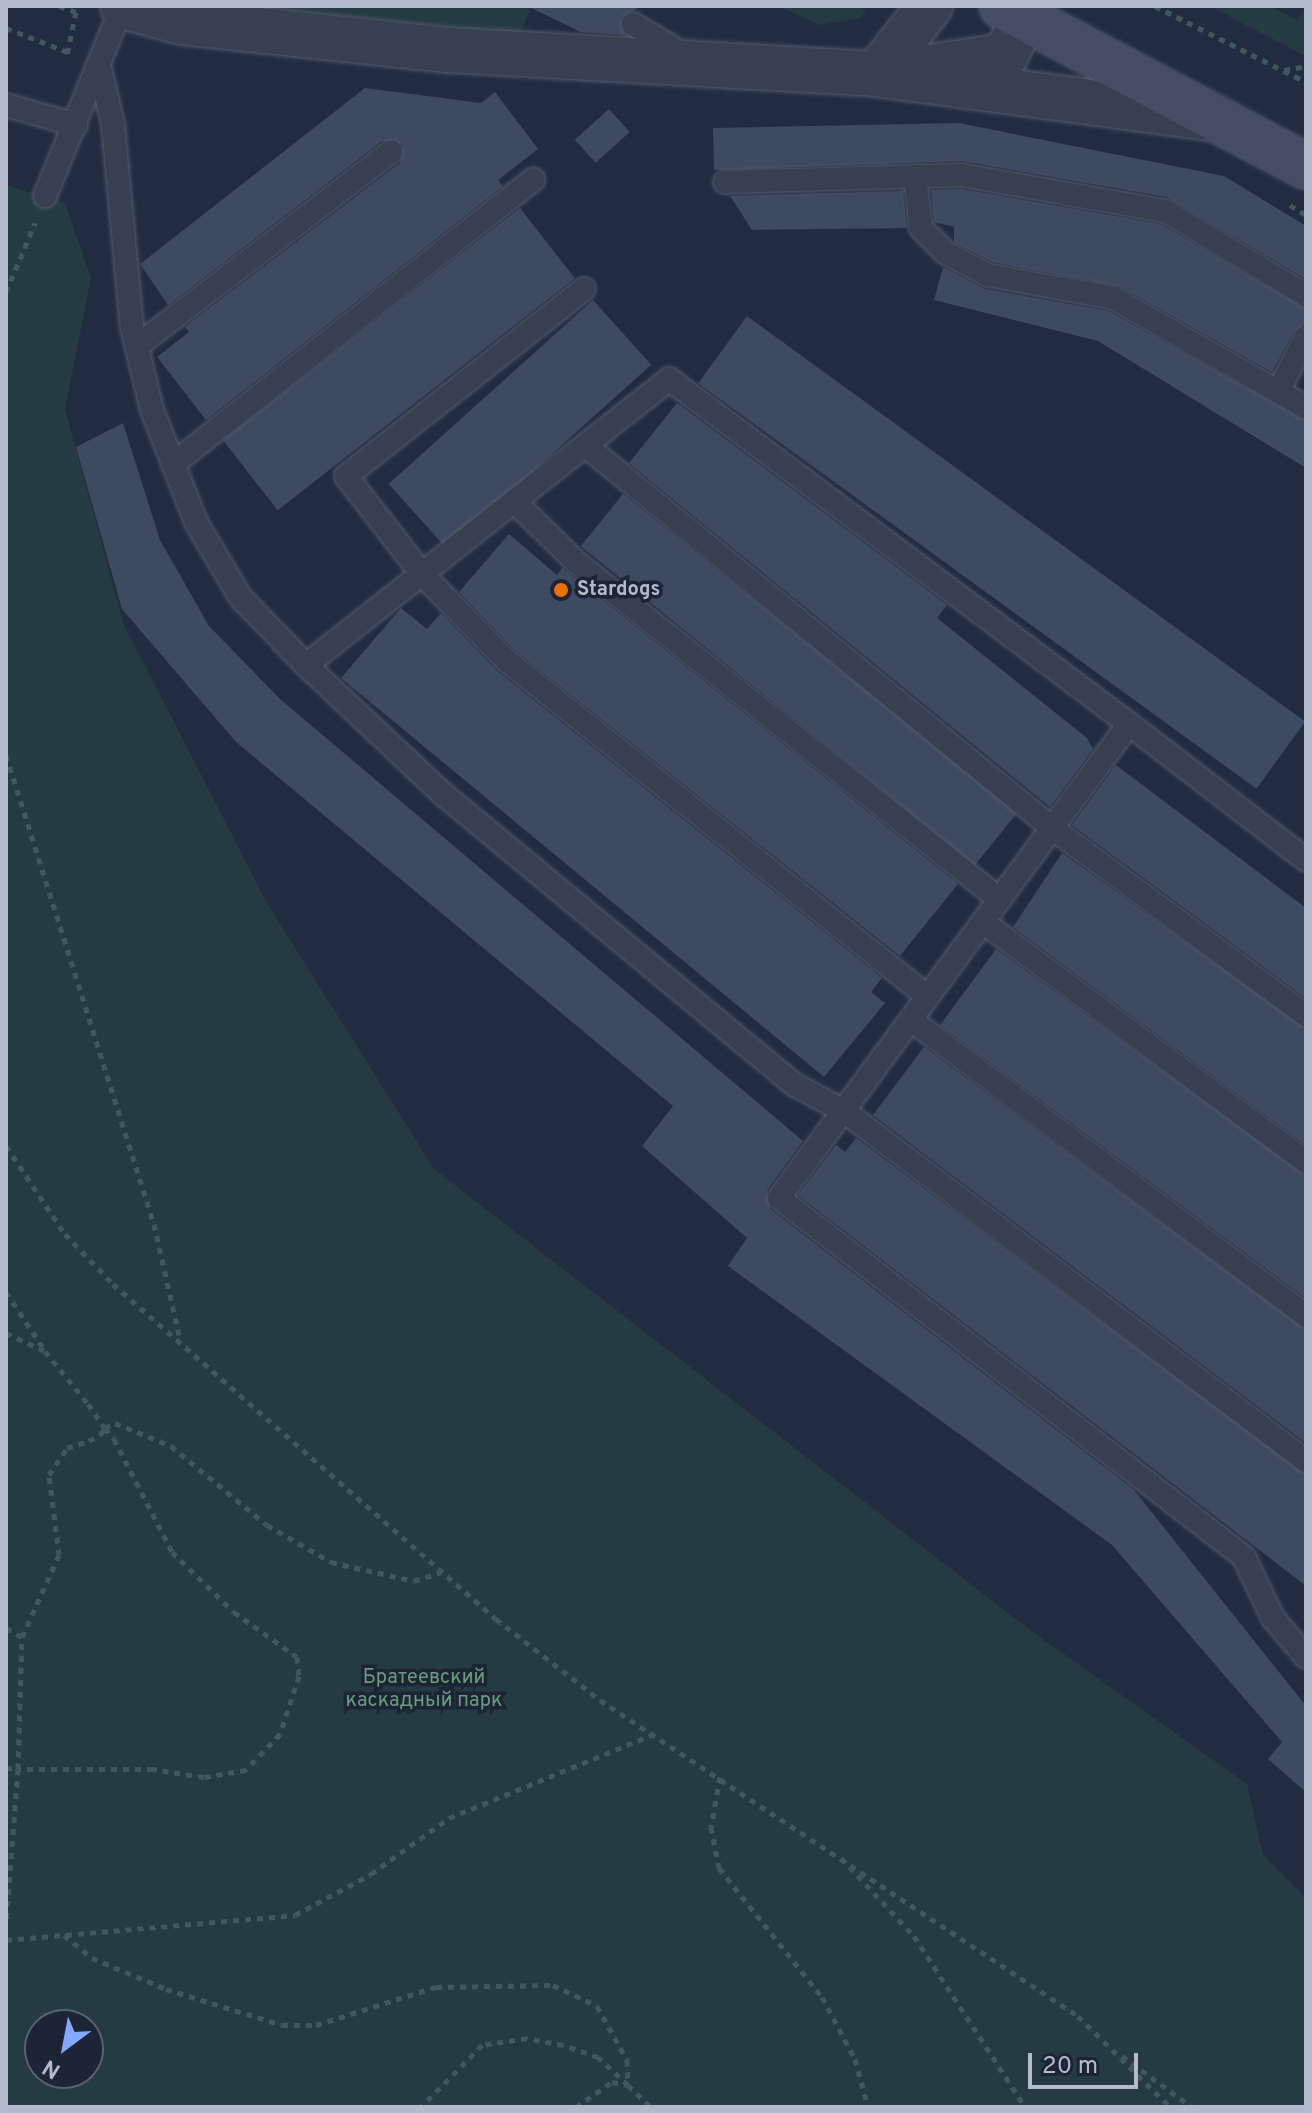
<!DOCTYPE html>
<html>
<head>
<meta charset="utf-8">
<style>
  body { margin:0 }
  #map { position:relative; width:1312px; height:2113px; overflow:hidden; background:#222c41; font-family:Overpass,sans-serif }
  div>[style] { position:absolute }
  .green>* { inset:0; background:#243b42 }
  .building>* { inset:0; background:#3e4a60; transform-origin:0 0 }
  .path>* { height:5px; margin-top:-2.5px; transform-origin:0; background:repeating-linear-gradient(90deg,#40575c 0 6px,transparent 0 12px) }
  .roads { filter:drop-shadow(0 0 2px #525a6b) drop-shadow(0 0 2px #525a6b) }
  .service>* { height:22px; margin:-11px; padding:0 11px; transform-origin:11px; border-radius:11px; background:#373f51 }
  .minor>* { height:44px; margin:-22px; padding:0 22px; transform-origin:22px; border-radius:22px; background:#373f51 }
  .secondary>* { height:44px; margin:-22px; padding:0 22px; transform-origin:22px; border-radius:22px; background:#444d64 }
  .dots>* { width:22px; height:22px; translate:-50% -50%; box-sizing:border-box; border:4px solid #1c2436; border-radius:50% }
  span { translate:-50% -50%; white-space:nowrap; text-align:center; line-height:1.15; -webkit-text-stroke:7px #1c2436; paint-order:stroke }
  .poi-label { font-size:20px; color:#b3bacb; font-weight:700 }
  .left { translate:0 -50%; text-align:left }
  .park-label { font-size:20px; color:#689e7a }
  .frame { position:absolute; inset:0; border:8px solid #b3bacb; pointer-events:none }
  .north { position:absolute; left:24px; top:2009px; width:80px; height:80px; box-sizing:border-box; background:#1c2436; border:2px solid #586072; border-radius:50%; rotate:212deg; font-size:22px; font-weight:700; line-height:32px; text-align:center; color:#b3bacb }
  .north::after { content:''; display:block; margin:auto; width:28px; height:36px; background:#84a7ff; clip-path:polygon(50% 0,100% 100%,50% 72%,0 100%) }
  .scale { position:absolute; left:1028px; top:2053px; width:110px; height:36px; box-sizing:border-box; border:4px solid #b3bacb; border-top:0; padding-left:10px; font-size:24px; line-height:28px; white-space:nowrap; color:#b3bacb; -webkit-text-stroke:6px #1c2436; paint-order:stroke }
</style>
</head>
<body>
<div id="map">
  <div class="green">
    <i style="clip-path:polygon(251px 6px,531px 6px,521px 34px)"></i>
    <i style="clip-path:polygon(778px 6px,857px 6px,866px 10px,861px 18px,820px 25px)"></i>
    <i style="clip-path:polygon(1209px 6px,1271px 6px,1297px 20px,1306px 8px,1306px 56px)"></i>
    <i style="clip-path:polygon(evenodd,6px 185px,65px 203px,91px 278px,65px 409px,124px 625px,267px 903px,434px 1169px,1030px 1630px,1247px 1784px,1263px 1855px,1306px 1898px,1306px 2107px,6px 2107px,6px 185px,40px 2025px,88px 2025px,88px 2073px,40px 2073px,40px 2025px)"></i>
  </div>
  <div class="building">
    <i style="clip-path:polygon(527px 6px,641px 6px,621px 18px,625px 35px,581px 32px)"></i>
    <i style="clip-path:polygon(365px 88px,481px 103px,495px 92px,538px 149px,498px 180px,503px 186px,206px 420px,157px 357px,189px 332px,185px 327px,400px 163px,403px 144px,382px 141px,168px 305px,140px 264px)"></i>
    <i style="left:609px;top:109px;width:31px;height:46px;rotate:48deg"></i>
    <i style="clip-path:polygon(959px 123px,1224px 176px,1306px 226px,1306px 279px,1167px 197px,962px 161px,714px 170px,713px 128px)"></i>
    <i style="clip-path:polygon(961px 189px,1160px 224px,1306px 309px,1306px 323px,1294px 331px,1272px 372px,1119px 286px,993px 262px,954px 242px,954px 227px,934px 222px,931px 190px)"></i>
    <i style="clip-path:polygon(903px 191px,907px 228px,752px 230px,730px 196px)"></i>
    <i style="left:520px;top:208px;width:89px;height:377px;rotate:52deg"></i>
    <i style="clip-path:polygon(943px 267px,985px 289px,1108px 311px,1306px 421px,1306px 468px,1098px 341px,934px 300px)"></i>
    <i style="left:593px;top:300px;width:87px;height:275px;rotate:48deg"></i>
    <i style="left:747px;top:316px;width:690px;height:83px;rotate:36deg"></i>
    <i style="clip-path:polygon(677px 403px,947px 605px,937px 618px,1087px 738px,1093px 749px,1050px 807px,629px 463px)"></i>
    <i style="clip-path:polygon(123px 423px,160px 540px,209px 626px,280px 699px,803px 1141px,767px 1190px,770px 1209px,1134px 1490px,1306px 1706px,1306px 1792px,1268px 1759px,1282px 1742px,1112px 1545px,728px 1266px,747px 1238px,642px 1146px,673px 1106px,236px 742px,122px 609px,76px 447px)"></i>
    <i style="left:623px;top:494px;width:507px;height:67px;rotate:39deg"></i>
    <i style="clip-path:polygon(509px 534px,557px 575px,562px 568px,958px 884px,900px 956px,515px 650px,459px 592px)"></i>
    <i style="clip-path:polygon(401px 608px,427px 629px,441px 613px,497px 671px,882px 978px,871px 992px,885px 1003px,824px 1077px,341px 678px)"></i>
    <i style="clip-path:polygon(1116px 765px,1306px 908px,1306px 998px,1072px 825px)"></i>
    <i style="clip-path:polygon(1062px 853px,1306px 1029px,1306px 1145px,1013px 927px)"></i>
    <i style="clip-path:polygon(996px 949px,1306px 1176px,1306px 1298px,940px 1025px)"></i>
    <i style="clip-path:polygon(924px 1047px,1306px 1330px,1306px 1443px,873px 1115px)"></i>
    <i style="clip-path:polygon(856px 1138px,1306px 1475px,1306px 1586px,798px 1195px,836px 1145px,845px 1152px)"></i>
  </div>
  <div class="path">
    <i style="left:59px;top:6px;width:18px;rotate:19deg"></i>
    <i style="left:76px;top:12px;width:44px;rotate:101.8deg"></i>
    <i style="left:1155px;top:6px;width:169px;rotate:26.7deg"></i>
    <i style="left:6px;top:28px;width:66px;rotate:21.2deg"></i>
    <i style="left:1284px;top:70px;width:22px;rotate:-10deg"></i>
    <i style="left:1290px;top:205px;width:19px;rotate:32deg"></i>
    <i style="left:6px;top:292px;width:75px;rotate:-67.2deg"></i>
    <i style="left:6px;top:755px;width:492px;rotate:72.5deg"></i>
    <i style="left:154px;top:1224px;width:114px;rotate:77.3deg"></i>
    <i style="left:6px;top:1146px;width:106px;rotate:56.2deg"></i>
    <i style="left:65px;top:1234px;width:69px;rotate:46.2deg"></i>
    <i style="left:113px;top:1284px;width:509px;rotate:41.18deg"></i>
    <i style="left:496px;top:1619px;width:132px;rotate:37.9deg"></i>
    <i style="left:600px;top:1700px;width:573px;rotate:33.47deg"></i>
    <i style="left:1078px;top:2016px;width:129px;rotate:44.7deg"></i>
    <i style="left:6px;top:1292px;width:71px;rotate:56.5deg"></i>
    <i style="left:45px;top:1351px;width:68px;rotate:50.9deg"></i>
    <i style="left:88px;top:1404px;width:29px;rotate:55deg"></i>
    <i style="left:105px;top:1428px;width:14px;rotate:51deg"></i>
    <i style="left:114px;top:1439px;width:127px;rotate:62.8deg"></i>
    <i style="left:172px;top:1552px;width:86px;rotate:44.1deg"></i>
    <i style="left:234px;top:1612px;width:77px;rotate:35.5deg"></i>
    <i style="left:297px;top:1657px;width:19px;rotate:84deg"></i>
    <i style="left:299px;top:1676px;width:61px;rotate:108.1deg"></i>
    <i style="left:280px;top:1734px;width:50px;rotate:133.4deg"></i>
    <i style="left:246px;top:1770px;width:43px;rotate:170.5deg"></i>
    <i style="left:204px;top:1777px;width:52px;rotate:-171.1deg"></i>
    <i style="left:153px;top:1769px;width:135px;rotate:180deg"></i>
    <i style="left:18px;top:1769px;width:132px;rotate:-88.3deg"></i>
    <i style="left:22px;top:1637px;width:90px;rotate:-65.7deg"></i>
    <i style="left:59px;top:1555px;width:81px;rotate:-97.1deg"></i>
    <i style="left:49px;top:1475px;width:32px;rotate:-56deg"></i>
    <i style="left:67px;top:1448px;width:23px;rotate:-18deg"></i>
    <i style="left:89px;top:1441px;width:14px;rotate:-30deg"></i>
    <i style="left:101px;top:1434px;width:7px;rotate:-56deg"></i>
    <i style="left:105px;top:1428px;width:11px;rotate:-27deg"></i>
    <i style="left:115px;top:1423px;width:61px;rotate:22.3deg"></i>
    <i style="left:171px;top:1446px;width:124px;rotate:39.5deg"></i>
    <i style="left:267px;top:1525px;width:74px;rotate:30deg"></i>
    <i style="left:331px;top:1562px;width:85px;rotate:12.9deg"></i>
    <i style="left:414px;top:1581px;width:28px;rotate:-18deg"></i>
    <i style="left:6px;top:1333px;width:43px;rotate:24.8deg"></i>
    <i style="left:6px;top:1628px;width:18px;rotate:29deg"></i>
    <i style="left:6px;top:1768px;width:12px;rotate:5deg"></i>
    <i style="left:18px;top:1769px;width:156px;rotate:94.4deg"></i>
    <i style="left:720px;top:1777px;width:51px;rotate:100.2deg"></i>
    <i style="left:711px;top:1827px;width:42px;rotate:79deg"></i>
    <i style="left:719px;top:1868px;width:165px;rotate:51.4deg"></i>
    <i style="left:822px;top:1997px;width:70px;rotate:62deg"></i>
    <i style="left:855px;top:2059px;width:50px;rotate:74.8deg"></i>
    <i style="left:841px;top:1858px;width:107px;rotate:46.9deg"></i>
    <i style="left:914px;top:1936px;width:204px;rotate:57deg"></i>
    <i style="left:64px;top:1935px;width:36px;rotate:39deg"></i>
    <i style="left:92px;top:1958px;width:80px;rotate:22.7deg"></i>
    <i style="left:166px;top:1989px;width:121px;rotate:17.2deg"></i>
    <i style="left:282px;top:2025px;width:34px"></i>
    <i style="left:316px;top:2025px;width:126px;rotate:-17.6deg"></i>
    <i style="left:436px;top:1987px;width:117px;rotate:-1deg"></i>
    <i style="left:553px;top:1985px;width:49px;rotate:25.5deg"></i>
    <i style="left:597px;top:2006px;width:62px;rotate:60.9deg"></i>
    <i style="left:627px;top:2060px;width:25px;rotate:88deg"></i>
    <i style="left:628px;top:2085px;width:41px;rotate:-137deg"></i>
    <i style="left:598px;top:2057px;width:37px;rotate:-161deg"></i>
    <i style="left:563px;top:2045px;width:37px;rotate:-169deg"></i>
    <i style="left:527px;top:2038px;width:46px;rotate:171.2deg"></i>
    <i style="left:482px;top:2045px;width:87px;rotate:134.5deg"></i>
    <i style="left:6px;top:1940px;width:290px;rotate:-4.9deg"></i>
    <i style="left:295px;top:1915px;width:86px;rotate:-28.3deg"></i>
    <i style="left:371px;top:1874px;width:96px;rotate:-35.7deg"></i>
    <i style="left:449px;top:1818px;width:222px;rotate:-22.3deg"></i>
    <i style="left:1122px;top:2056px;width:87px;rotate:36.1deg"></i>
    <i style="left:576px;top:2107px;width:44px;rotate:-34.8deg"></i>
    <i style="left:612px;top:2082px;width:16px;rotate:11deg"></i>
    <i style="left:628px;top:2085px;width:32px;rotate:44deg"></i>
  </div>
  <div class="roads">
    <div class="service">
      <i style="left:633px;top:24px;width:58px;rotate:31deg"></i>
      <i style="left:100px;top:69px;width:57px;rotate:76.7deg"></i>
      <i style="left:113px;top:124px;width:204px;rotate:84.7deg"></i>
      <i style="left:132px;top:327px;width:85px;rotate:76.5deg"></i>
      <i style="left:152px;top:410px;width:123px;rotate:68.5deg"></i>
      <i style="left:197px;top:524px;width:86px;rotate:59.3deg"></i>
      <i style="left:241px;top:598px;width:93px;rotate:45.9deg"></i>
      <i style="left:306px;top:665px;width:462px;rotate:-38.2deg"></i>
      <i style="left:669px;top:379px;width:575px;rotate:36.87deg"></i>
      <i style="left:1129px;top:724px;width:589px;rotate:126.44deg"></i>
      <i style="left:779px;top:1198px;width:587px;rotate:37.67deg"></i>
      <i style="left:1244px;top:1557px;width:68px;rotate:64.6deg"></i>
      <i style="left:1273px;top:1618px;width:51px;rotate:49.8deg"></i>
      <i style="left:6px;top:105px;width:73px;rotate:15.9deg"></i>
      <i style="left:915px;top:176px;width:52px;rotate:83.4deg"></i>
      <i style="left:921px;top:228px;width:35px;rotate:45deg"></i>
      <i style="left:946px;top:253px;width:47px;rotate:27.6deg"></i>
      <i style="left:988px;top:275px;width:127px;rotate:10.4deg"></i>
      <i style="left:1113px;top:298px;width:222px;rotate:29.5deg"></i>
      <i style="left:725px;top:182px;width:237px;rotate:-1.7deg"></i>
      <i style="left:962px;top:175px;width:206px;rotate:10.1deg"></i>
      <i style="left:1165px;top:211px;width:164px;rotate:30.8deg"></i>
      <i style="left:45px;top:196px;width:205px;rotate:-67.9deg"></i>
      <i style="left:584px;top:289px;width:303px;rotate:141.8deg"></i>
      <i style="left:346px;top:476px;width:124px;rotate:52.2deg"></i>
      <i style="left:422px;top:574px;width:120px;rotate:45.7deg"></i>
      <i style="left:506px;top:660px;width:540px;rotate:38.61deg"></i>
      <i style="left:137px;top:346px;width:320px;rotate:-37.4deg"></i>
      <i style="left:1279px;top:390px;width:59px;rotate:-63deg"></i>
      <i style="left:585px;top:445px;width:604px;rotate:39.36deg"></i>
      <i style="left:1052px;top:828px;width:315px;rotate:36.4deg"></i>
      <i style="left:173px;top:464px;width:459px;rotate:-38.3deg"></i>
      <i style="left:514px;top:501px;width:87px;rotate:44.5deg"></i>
      <i style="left:576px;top:562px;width:541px;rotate:38.54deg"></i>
      <i style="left:306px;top:665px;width:188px;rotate:43.3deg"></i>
      <i style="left:443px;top:794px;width:457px;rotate:39.6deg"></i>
      <i style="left:795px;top:1085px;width:55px;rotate:28deg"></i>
      <i style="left:844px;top:1111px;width:580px;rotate:37.15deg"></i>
      <i style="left:1129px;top:724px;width:223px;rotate:37.5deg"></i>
      <i style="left:983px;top:922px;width:402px;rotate:36.6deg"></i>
      <i style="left:911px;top:1020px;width:494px;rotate:36.8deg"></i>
    </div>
    <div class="minor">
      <i style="left:123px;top:6px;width:61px;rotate:15.2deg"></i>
      <i style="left:182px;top:22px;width:268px;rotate:6deg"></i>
      <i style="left:449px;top:50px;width:428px;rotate:3.2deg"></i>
      <i style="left:876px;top:74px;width:344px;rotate:7.5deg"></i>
      <i style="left:922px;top:68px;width:84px;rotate:-8.2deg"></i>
      <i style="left:1005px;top:56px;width:44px;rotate:-62.9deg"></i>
      <i style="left:876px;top:74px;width:87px;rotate:-51.5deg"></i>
    </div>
    <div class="secondary">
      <i style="left:1002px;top:6px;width:344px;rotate:27.8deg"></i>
    </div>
  </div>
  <div class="dots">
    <i style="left:561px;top:590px;background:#e8710a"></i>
  </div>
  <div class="poi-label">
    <span class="left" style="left:577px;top:590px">Stardogs</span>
  </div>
  <div class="park-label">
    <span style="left:424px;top:1690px">Братеевский<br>каскадный парк</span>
  </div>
  <div class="frame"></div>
  <div class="north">N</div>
  <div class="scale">20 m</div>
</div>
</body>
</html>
